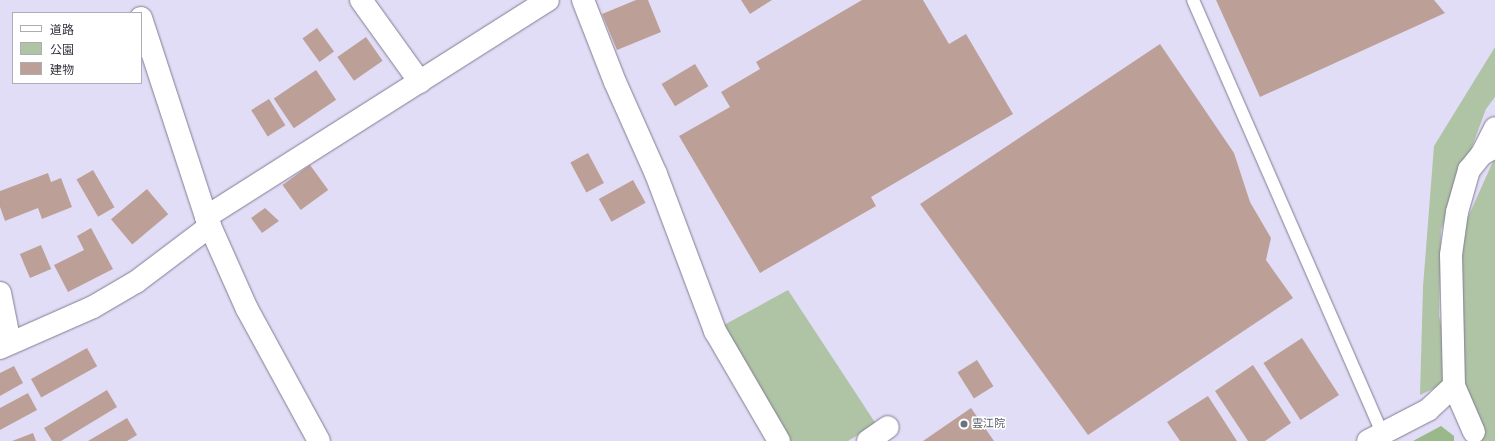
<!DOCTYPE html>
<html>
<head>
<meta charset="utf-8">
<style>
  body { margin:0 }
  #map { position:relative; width:1495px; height:441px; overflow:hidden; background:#e2ddf6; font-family:Figtree,"Noto Sans JP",sans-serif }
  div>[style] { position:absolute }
  .green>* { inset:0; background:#afc3a5 }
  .forest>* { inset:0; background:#9ab889 }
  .building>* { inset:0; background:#bca098; transform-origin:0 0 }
  .roads { filter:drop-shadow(0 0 1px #817c93) drop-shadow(0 0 1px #817c93) }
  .lane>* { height:12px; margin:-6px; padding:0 6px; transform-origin:6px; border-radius:6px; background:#fff }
  .street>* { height:22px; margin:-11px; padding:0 11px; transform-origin:11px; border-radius:11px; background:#fff }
  .secondary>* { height:22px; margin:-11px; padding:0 11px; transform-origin:11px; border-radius:11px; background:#fff }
  .dots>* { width:11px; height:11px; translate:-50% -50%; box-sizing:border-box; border:2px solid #fff; border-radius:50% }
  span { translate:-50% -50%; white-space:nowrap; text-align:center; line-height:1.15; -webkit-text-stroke:3px #fff; paint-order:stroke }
  .worship-label { font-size:11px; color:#5b616d }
  .left { translate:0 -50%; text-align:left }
  .legend { position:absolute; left:12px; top:12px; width:130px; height:72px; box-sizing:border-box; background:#fff; border:1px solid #aeadb1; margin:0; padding:5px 7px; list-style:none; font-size:12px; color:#34323c }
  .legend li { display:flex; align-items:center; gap:8px; height:20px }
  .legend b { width:20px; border:1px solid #aeadb1 }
</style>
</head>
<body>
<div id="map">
  <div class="green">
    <i style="clip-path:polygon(1495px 47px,1495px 97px,1486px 109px,1441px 230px,1439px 316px,1454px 379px,1420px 395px,1423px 287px,1434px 146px)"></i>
    <i style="clip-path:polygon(1495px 157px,1495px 441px,1480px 441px,1458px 396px,1451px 255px)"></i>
    <i style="clip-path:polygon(788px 290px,876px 424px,848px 441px,790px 441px,724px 325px)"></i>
  </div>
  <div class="forest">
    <i style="clip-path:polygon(1441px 426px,1454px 436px,1454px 441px,1413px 441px)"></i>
  </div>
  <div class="building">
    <i style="clip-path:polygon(636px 0,648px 0,661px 32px,617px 50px,602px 14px)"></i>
    <i style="clip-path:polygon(741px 0,772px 0,750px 14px)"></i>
    <i style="clip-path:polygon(862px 0,923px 0,949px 44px,966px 34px,1013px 114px,871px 197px,876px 206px,760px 273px,679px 136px,730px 107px,721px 92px,760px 69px,756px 62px)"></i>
    <i style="clip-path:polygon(1216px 0,1434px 0,1445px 13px,1260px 97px)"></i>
    <i style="left:317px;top:28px;width:29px;height:18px;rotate:54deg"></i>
    <i style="left:366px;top:37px;width:29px;height:35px;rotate:55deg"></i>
    <i style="clip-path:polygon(1160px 44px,1234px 153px,1250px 202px,1271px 238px,1266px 260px,1293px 298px,1088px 435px,920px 204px)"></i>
    <i style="left:695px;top:64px;width:26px;height:39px;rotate:59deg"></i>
    <i style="left:316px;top:70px;width:36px;height:51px;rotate:56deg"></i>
    <i style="left:269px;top:99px;width:31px;height:21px;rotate:58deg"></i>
    <i style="left:588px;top:153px;width:34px;height:20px;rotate:62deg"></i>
    <i style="left:310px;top:165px;width:31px;height:34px;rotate:54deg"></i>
    <i style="left:93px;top:170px;width:43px;height:19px;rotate:60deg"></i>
    <i style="clip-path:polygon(48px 173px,51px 182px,61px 178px,72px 207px,42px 219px,38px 208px,5px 221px,0 207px,0 191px)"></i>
    <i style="left:633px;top:180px;width:26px;height:39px;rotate:61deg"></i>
    <i style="left:147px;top:189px;width:33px;height:47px;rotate:50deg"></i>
    <i style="clip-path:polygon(265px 208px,279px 221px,262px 233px,251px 218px)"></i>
    <i style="clip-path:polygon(91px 228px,113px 269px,68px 292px,54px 265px,84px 250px,77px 236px)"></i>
    <i style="left:41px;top:245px;width:26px;height:23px;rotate:67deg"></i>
    <i style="left:1302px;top:338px;width:68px;height:46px;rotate:57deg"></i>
    <i style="left:87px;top:348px;width:21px;height:64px;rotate:61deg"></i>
    <i style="left:977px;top:360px;width:31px;height:23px;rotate:58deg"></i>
    <i style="clip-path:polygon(1253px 365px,1291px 423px,1265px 441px,1248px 441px,1215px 391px)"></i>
    <i style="clip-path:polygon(14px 366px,23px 383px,0 396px,0 373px)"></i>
    <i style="clip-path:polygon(107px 390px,117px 407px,61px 441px,52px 441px,44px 428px)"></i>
    <i style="clip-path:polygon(28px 393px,37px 410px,0 430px,0 408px)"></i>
    <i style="clip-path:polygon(1208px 396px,1237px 441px,1180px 441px,1167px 422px)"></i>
    <i style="clip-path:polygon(971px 408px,994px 441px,923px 441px)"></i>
    <i style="clip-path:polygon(127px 418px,137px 435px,127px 441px,88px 441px)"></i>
    <i style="clip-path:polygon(33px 433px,36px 441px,12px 441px)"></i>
  </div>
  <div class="roads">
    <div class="lane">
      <i style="left:1193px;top:0;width:472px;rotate:66.4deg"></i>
    </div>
    <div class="street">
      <i style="left:361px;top:0;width:101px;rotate:54.3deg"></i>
      <i style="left:583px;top:0;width:88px;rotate:68.7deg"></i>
      <i style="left:615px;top:82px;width:101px;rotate:66deg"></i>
      <i style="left:656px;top:174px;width:168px;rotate:69.4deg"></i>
      <i style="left:715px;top:331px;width:127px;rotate:59.8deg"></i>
      <i style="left:1482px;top:154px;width:29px;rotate:-63deg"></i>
      <i style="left:206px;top:217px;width:405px;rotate:-32.4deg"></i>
      <i style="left:0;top:293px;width:51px;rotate:78.7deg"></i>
      <i style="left:0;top:348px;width:102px;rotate:-23.8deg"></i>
      <i style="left:93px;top:307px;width:50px;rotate:-30.2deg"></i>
      <i style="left:136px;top:282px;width:93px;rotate:-37.1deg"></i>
      <i style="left:1454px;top:386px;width:50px;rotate:66.5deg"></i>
      <i style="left:868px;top:441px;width:24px;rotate:-35deg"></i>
      <i style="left:1368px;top:441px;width:68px;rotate:-27.3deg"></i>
      <i style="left:1428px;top:410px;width:35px;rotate:-43deg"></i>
      <i style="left:1454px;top:386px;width:131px;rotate:-91.3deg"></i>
      <i style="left:1451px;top:255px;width:43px;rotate:-82.1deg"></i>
      <i style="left:1457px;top:212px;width:44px;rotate:-74.1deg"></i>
      <i style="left:1469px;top:170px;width:21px;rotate:-51deg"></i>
      <i style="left:1482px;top:154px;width:15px;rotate:-28deg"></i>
    </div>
    <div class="secondary">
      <i style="left:141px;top:18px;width:209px;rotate:71.9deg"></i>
      <i style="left:206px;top:217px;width:101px;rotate:66deg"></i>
      <i style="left:247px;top:309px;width:150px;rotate:61.4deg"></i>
    </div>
  </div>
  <div class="dots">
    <i style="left:964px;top:424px;background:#6b7280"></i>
  </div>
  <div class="worship-label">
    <span class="left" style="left:972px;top:424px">雲江院</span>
  </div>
  <ul class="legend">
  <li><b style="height:5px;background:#fff"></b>道路</li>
  <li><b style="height:11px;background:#afc3a5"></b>公園</li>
  <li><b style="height:11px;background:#bca098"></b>建物</li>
  </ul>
</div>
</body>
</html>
